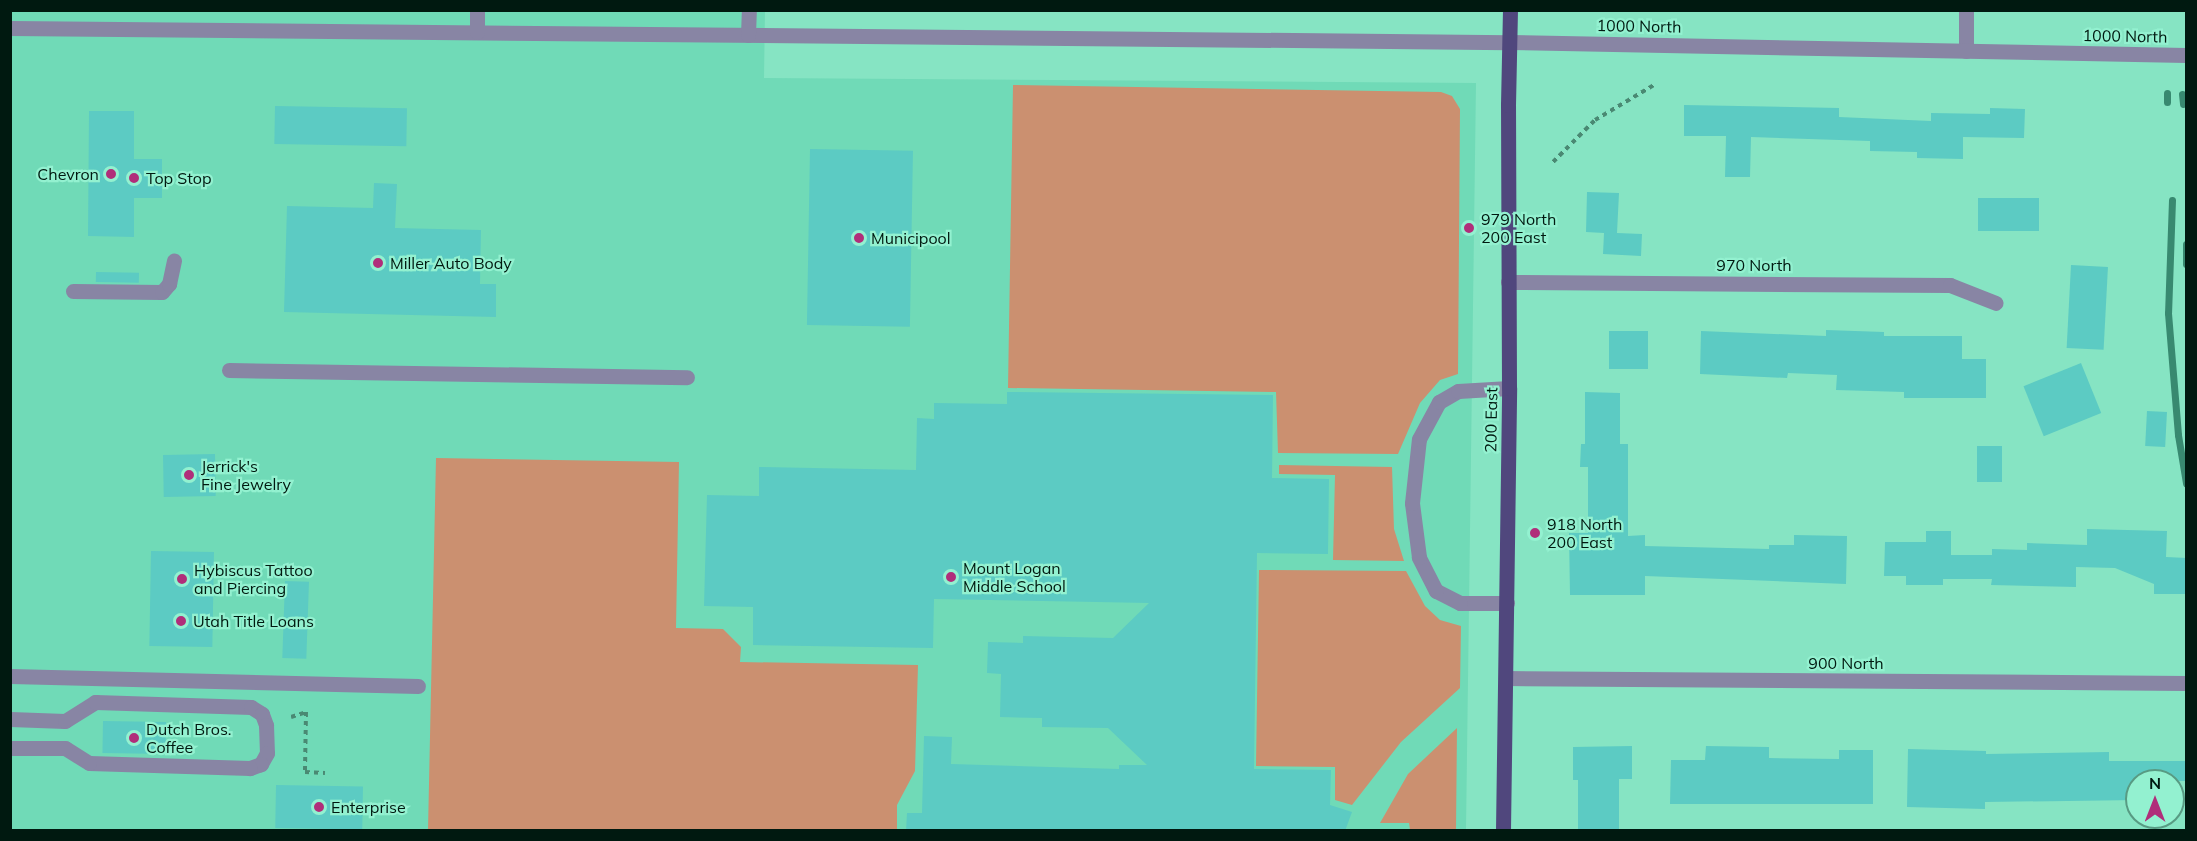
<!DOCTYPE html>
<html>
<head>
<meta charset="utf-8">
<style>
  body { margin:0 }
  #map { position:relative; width:2197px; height:841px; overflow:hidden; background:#86e4c3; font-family:Mulish,sans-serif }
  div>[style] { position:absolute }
  .built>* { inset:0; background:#70dab7 }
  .green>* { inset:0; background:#cb9070 }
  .stream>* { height:7px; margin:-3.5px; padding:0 3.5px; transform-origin:3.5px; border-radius:3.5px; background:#388970 }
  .building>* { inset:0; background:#5ccbc3; transform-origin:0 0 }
  .path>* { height:4px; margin-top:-2px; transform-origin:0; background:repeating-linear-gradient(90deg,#4a8973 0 4.5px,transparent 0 9px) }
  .minor>* { height:15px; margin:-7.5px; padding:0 7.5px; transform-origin:7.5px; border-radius:7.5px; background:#8885a4 }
  .major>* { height:15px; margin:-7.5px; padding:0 7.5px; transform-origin:7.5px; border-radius:7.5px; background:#50477d }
  .dots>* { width:16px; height:16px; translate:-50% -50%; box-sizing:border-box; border:3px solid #93f1d0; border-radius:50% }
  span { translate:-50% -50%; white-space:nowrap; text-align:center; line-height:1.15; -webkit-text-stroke:4.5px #93f1d0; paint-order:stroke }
  .street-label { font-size:16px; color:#001910 }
  .poi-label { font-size:16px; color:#001910 }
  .right { translate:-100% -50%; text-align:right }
  .left { translate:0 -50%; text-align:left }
  .frame { position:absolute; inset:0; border:12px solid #001910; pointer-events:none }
  .north { position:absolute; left:2125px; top:769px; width:60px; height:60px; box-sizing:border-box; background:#93f1d0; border:2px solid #589b83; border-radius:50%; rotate:0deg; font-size:16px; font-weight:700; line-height:24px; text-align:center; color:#001910 }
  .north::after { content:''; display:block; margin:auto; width:21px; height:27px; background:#b02e7a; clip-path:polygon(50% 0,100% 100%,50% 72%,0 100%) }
</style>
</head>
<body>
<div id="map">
  <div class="built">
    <i style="clip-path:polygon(765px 10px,764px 78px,1476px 83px,1466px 830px,11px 830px,10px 11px)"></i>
  </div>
  <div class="green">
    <i style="clip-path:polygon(1013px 85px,1441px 92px,1452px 96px,1460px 109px,1458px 374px,1440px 380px,1420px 403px,1398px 454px,1278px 453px,1276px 392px,1008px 388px)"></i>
    <i style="clip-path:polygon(436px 458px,679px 462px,676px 628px,723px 629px,741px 647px,740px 662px,918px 665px,915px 771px,897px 805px,897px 830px,428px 830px)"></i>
    <i style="clip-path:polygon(1279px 465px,1392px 467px,1394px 529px,1404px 561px,1333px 560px,1335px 475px,1279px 474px)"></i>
    <i style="clip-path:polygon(1259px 570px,1406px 571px,1425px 606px,1440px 620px,1461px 626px,1460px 688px,1401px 742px,1352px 805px,1335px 800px,1335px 767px,1256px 766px)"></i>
    <i style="clip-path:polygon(1457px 728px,1456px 830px,1410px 830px,1409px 823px,1380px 823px,1408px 774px)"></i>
  </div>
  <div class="stream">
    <i style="left:2167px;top:93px;width:9px;rotate:90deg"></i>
    <i style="left:2182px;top:94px;width:10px;rotate:84deg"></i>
    <i style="left:2172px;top:200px;width:113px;rotate:92deg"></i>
    <i style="left:2168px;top:313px;width:122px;rotate:85.3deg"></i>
    <i style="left:2178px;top:435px;width:49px;rotate:80.5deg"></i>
    <i style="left:2186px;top:244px;width:20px;rotate:90deg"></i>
  </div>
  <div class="building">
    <i style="clip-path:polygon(1684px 105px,1839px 108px,1839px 117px,1931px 121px,1931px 113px,1990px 114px,1990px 108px,2025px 109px,2024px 138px,1963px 137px,1963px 159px,1917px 158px,1917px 152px,1870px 151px,1870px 141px,1751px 137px,1750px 177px,1725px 177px,1726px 136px,1684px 136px)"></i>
    <i style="left:275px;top:106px;width:132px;height:38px;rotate:1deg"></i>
    <i style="clip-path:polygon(89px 111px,134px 111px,134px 159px,162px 159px,162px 198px,134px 198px,134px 237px,88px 236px)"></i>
    <i style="left:810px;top:149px;width:103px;height:176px;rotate:1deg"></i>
    <i style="clip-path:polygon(374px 183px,397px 184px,395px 228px,481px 230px,480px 284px,496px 284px,496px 317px,284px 312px,287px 206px,373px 208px)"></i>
    <i style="clip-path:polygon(1587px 192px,1619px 193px,1617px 233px,1642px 234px,1641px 256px,1603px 254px,1604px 233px,1586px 232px)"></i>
    <i style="left:1978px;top:198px;width:61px;height:33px"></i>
    <i style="left:2071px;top:265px;width:37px;height:83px;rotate:3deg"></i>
    <i style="left:96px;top:272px;width:43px;height:10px;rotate:1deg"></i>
    <i style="clip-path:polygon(1826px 330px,1884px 332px,1884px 336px,1962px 336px,1962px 359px,1986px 359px,1986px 398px,1904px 398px,1904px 392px,1836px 390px,1837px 375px,1788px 373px,1787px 378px,1700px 374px,1701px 331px,1826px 336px)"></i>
    <i style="left:1609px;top:331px;width:39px;height:38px"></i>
    <i style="left:2081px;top:363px;width:54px;height:62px;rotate:68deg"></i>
    <i style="clip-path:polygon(1007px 392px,1273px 395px,1272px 478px,1329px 479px,1328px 554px,1257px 553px,1254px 769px,1331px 770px,1330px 805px,1352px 812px,1345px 831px,906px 831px,907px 813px,922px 813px,924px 736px,952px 737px,951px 764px,1119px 769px,1119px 765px,1147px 765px,1108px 728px,1042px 727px,1042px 718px,1000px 717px,1001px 674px,987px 673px,988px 642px,1023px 643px,1023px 636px,1113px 638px,1149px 603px,934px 599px,933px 648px,753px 645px,753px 607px,704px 606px,707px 495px,759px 496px,759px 467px,916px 470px,917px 418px,934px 419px,934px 403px,1007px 404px)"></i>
    <i style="clip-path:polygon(1585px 392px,1620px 393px,1620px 444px,1628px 444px,1628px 536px,1645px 535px,1645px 546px,1769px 549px,1769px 545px,1794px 545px,1794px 535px,1847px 536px,1846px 584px,1645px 576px,1645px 595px,1570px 595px,1569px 533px,1588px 533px,1588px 467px,1580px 467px,1581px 444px,1585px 444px)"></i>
    <i style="left:2147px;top:411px;width:20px;height:35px;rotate:3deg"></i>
    <i style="left:1977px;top:446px;width:25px;height:36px"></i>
    <i style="left:215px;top:454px;width:42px;height:52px;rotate:89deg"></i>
    <i style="clip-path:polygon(2087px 529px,2167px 531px,2166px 557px,2187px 558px,2187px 594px,2154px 594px,2154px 584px,2115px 568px,2076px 567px,2076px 587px,1991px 585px,1992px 579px,1943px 579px,1943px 585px,1906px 585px,1906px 576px,1884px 576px,1885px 542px,1926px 542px,1926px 531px,1951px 531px,1951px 555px,1992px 555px,1992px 549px,2027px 550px,2027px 543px,2087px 545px)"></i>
    <i style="left:151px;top:551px;width:63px;height:95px;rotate:1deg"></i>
    <i style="left:285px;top:581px;width:24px;height:77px;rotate:2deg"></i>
    <i style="left:103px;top:721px;width:63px;height:32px;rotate:1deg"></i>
    <i style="clip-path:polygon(1632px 746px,1632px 779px,1619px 779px,1619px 831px,1578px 831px,1578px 780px,1573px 780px,1573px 747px)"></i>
    <i style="clip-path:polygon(1706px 746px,1769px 747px,1769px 758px,1839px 759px,1839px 750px,1873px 750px,1873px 804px,1670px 804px,1671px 760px,1705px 760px)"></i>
    <i style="clip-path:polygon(1908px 749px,1986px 751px,1986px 754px,2109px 752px,2109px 761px,2187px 761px,2187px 781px,2137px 781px,2137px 800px,1985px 802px,1985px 809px,1907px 807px)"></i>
    <i style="left:276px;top:785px;width:87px;height:43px;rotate:1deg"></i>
  </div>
  <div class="path">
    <i style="left:1553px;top:162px;width:59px;rotate:-45deg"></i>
    <i style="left:1595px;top:120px;width:69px;rotate:-30.7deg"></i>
    <i style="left:291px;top:717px;width:16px;rotate:-18deg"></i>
    <i style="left:306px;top:712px;width:60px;rotate:91deg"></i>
    <i style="left:305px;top:772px;width:20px;rotate:3deg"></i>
  </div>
  <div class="minor">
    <i style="left:1966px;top:10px;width:41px;rotate:90deg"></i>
    <i style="left:10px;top:28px;width:1499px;rotate:0.54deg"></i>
    <i style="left:1509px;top:42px;width:677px;rotate:1.1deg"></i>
    <i style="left:477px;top:32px;width:22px;rotate:-90deg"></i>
    <i style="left:748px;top:35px;width:25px;rotate:-88deg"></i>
    <i style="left:1508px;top:282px;width:442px;rotate:0.4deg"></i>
    <i style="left:1950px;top:285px;width:49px;rotate:21.4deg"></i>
    <i style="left:73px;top:291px;width:89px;rotate:0.6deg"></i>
    <i style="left:162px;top:292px;width:11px;rotate:-49deg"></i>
    <i style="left:169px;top:284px;width:24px;rotate:-78deg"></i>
    <i style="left:229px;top:370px;width:458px;rotate:0.9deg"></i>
    <i style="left:1507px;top:603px;width:47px;rotate:180deg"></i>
    <i style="left:1460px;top:603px;width:27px;rotate:-153deg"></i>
    <i style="left:1436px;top:591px;width:38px;rotate:-117deg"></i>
    <i style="left:1419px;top:557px;width:54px;rotate:-97.4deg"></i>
    <i style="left:1412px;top:503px;width:64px;rotate:-83.8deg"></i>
    <i style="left:1419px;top:439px;width:42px;rotate:-61.6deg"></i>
    <i style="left:1439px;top:402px;width:22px;rotate:-30deg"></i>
    <i style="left:1458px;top:391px;width:51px;rotate:-3.4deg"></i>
    <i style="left:10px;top:676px;width:408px;rotate:1.4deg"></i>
    <i style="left:1506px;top:678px;width:680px;rotate:0.42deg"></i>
    <i style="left:10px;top:719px;width:55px;rotate:2.1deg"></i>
    <i style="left:65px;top:721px;width:36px;rotate:-32deg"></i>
    <i style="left:95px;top:702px;width:156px;rotate:1.8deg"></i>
    <i style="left:251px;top:707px;width:13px;rotate:32deg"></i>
    <i style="left:262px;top:714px;width:12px;rotate:70deg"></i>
    <i style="left:266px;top:725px;width:28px;rotate:88deg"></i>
    <i style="left:267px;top:753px;width:13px;rotate:119deg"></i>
    <i style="left:261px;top:764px;width:12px;rotate:160deg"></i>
    <i style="left:250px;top:768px;width:161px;rotate:-178.2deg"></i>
    <i style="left:89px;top:763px;width:28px;rotate:-148deg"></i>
    <i style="left:65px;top:748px;width:55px;rotate:180deg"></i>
  </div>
  <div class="major">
    <i style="left:1503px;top:830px;width:442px;rotate:-89.2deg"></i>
    <i style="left:1509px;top:388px;width:283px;rotate:-90.2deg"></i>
    <i style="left:1508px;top:105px;width:95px;rotate:-88.8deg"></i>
  </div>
  <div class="dots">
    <i style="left:111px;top:174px;background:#b02e7a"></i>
    <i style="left:134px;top:178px;background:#b02e7a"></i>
    <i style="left:1469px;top:228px;background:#b02e7a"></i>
    <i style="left:859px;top:238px;background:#b02e7a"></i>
    <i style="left:378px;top:263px;background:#b02e7a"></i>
    <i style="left:189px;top:475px;background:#b02e7a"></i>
    <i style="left:1535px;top:533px;background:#b02e7a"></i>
    <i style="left:951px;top:577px;background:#b02e7a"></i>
    <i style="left:182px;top:579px;background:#b02e7a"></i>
    <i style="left:181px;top:621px;background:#b02e7a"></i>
    <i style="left:134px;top:738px;background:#b02e7a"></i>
    <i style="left:319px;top:807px;background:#b02e7a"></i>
  </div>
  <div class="street-label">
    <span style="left:1639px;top:26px;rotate:1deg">1000 North</span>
    <span style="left:2125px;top:36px;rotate:1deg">1000 North</span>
    <span style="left:1754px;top:265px">970 North</span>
    <span style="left:1491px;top:420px;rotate:-89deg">200 East</span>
    <span style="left:1846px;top:663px">900 North</span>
  </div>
  <div class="poi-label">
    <span class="right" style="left:99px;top:174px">Chevron</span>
    <span class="left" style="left:146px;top:178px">Top Stop</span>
    <span class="left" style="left:1481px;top:228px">979 North<br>200 East</span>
    <span class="left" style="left:871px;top:238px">Municipool</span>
    <span class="left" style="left:390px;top:263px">Miller Auto Body</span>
    <span class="left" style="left:201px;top:475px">Jerrick's<br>Fine Jewelry</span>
    <span class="left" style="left:1547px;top:533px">918 North<br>200 East</span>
    <span class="left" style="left:963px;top:577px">Mount Logan<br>Middle School</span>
    <span class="left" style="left:194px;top:579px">Hybiscus Tattoo<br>and Piercing</span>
    <span class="left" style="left:193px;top:621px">Utah Title Loans</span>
    <span class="left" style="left:146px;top:738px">Dutch Bros.<br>Coffee</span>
    <span class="left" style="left:331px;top:807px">Enterprise</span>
  </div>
  <div class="frame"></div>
  <div class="north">N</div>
</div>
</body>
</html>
